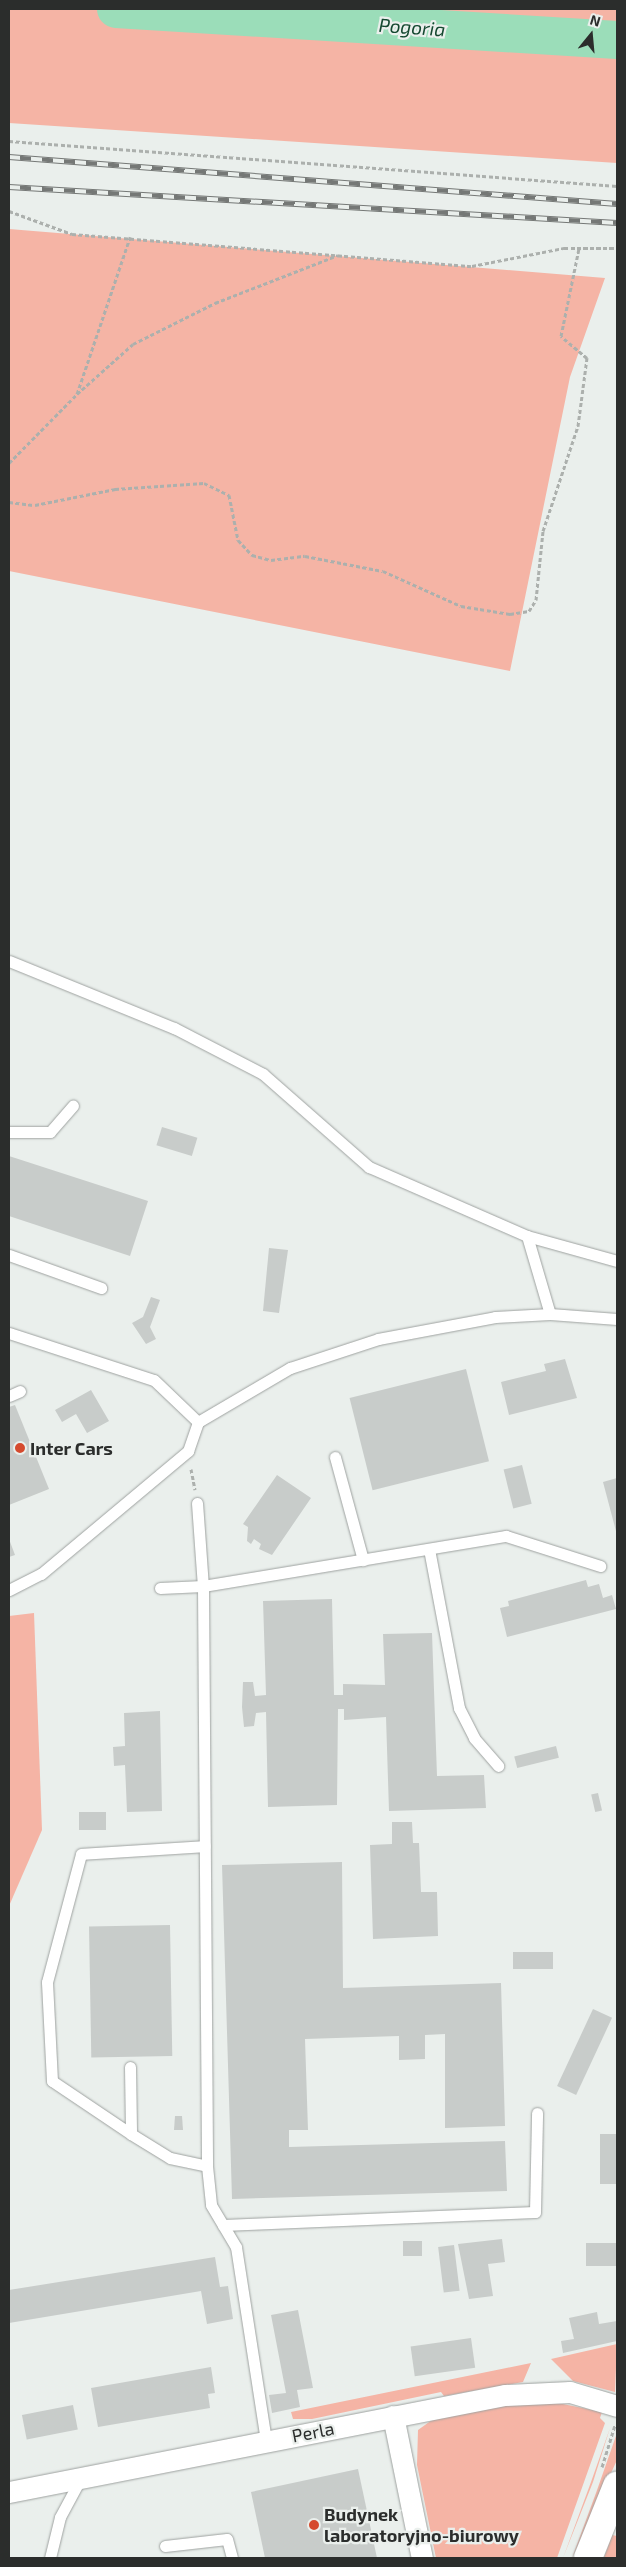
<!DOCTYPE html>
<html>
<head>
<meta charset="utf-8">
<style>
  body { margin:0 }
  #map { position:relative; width:626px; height:2567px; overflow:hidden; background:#eaefec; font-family:"Exo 2",sans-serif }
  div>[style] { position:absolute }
  .green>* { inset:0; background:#f5b4a5 }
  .river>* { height:38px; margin:-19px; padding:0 19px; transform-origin:19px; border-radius:19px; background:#9bddb9 }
  .building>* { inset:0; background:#c8ccca; transform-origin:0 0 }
  .path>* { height:3px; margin-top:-1.5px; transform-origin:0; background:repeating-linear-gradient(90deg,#acb0ad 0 4px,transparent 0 6.5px) }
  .roads { filter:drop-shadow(0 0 1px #9ea2a0) drop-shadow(0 0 1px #9ea2a0) }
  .service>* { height:11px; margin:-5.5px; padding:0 5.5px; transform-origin:5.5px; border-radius:5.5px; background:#fff }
  .minor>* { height:21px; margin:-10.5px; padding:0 10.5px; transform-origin:10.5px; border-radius:10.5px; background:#fff }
  .tertiary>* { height:28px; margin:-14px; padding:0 14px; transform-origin:14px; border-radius:14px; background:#fff }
  .rail>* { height:5.5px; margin-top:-2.75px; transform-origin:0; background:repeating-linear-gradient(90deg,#eaefec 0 11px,#757876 0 22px); box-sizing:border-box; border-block:1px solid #757876 }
  .dots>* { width:14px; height:14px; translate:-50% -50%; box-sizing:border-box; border:2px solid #eaefec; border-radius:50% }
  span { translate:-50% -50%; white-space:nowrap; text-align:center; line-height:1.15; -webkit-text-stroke:4.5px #eaefec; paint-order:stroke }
  .poi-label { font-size:18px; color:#2b2d2c; font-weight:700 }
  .left { translate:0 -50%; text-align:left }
  .street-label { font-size:18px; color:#2b2d2c }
  .water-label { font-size:19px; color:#144830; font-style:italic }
  .frame { position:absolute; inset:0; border:10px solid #2b2d2c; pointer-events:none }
  .north { position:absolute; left:566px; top:10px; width:50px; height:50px; -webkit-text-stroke:4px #eaefec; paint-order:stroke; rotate:17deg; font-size:14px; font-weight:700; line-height:20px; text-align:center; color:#2b2d2c }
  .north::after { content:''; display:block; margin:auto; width:18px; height:22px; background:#2b2d2c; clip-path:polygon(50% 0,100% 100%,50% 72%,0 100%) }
</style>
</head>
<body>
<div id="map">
  <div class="green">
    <i style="clip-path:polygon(9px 9px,617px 9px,617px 163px,9px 123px)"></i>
    <i style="clip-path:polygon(9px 229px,605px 278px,570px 377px,510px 671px,9px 571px)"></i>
    <i style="clip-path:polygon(34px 1613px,42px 1830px,9px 1906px,9px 1616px)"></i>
    <i style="clip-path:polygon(617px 2344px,615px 2392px,573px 2381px,551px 2359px)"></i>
    <i style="clip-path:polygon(531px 2363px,523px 2382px,444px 2396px,441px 2392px,312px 2419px,293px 2419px,291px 2412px)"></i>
    <i style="clip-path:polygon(558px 2403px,602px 2412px,600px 2418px,605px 2423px,557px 2558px,436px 2558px,417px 2465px,418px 2430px,432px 2420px,506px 2405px)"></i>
    <i style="clip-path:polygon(610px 2428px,593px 2482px,563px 2558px,591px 2482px)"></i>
    <i style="clip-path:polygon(617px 2433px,617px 2460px,572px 2558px,596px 2493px)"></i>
    <i style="clip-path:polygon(612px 2535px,617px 2536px,617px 2558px,604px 2558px)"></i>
  </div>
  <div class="river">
    <i style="left:116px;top:9px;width:502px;rotate:3.54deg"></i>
  </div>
  <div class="building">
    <i style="left:162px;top:1127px;width:37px;height:19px;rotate:17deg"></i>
    <i style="clip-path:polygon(9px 1156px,148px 1201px,130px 1256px,9px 1216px)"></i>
    <i style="clip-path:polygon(269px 1248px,288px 1250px,279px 1313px,263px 1311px)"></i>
    <i style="clip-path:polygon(151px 1297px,160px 1300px,150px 1327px,156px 1339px,146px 1344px,132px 1323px,143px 1317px)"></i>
    <i style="clip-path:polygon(565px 1359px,577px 1398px,509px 1415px,501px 1382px,546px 1371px,544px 1364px)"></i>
    <i style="left:466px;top:1369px;width:95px;height:120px;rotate:76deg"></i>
    <i style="clip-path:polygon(91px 1390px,109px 1421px,87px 1433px,76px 1414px,62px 1422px,55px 1410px)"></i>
    <i style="clip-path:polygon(15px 1405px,49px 1489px,9px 1505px,9px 1407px)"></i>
    <i style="left:522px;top:1465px;width:40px;height:19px;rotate:76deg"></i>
    <i style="clip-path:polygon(277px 1475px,311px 1498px,272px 1555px,259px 1549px,261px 1544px,254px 1539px,251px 1544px,247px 1541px,248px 1527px,243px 1524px)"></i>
    <i style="clip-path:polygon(617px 1478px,617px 1535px,603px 1482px)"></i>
    <i style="clip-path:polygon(9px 1539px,15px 1555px,9px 1557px)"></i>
    <i style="clip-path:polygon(586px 1580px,588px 1587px,599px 1584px,603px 1598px,612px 1595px,616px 1609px,507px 1637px,500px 1608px,509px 1606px,508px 1601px)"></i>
    <i style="clip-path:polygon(332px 1599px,334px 1695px,343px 1695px,343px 1684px,385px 1685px,383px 1634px,432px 1633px,437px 1776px,484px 1775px,486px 1808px,389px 1811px,386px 1717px,344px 1720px,344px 1709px,338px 1709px,337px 1805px,268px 1807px,266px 1712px,256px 1713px,254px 1726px,244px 1727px,242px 1707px,243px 1682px,253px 1682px,255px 1696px,266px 1695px,263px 1601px)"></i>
    <i style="clip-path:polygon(160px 1711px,162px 1811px,127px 1812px,125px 1765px,114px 1766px,113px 1747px,125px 1746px,124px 1713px)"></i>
    <i style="left:556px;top:1746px;width:12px;height:43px;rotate:76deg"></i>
    <i style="left:598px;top:1793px;width:18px;height:7px;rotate:77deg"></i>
    <i style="left:79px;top:1812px;width:27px;height:18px"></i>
    <i style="clip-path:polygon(392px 1822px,412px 1822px,413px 1843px,419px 1843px,421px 1892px,437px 1892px,438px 1936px,373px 1939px,370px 1845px,392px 1844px)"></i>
    <i style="clip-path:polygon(342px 1862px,343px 1988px,501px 1983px,505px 2126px,445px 2128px,445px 2034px,425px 2035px,425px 2059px,399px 2060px,399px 2036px,305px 2039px,308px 2130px,289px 2130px,289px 2147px,505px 2141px,507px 2191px,232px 2199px,222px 1865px)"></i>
    <i style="left:170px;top:1925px;width:131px;height:81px;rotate:89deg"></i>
    <i style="left:553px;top:1952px;width:17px;height:40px;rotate:90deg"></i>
    <i style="left:593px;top:2009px;width:21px;height:85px;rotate:25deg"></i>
    <i style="clip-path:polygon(175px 2116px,182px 2116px,183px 2130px,174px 2130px)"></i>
    <i style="left:617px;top:2134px;width:50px;height:17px;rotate:90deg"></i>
    <i style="clip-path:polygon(502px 2239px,505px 2262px,488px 2264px,493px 2296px,469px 2299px,458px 2244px)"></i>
    <i style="left:422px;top:2241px;width:15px;height:19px;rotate:90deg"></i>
    <i style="left:617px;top:2243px;width:23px;height:31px;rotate:90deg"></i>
    <i style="left:454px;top:2245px;width:46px;height:16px;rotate:83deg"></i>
    <i style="clip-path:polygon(215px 2257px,220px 2287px,228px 2286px,233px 2319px,207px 2324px,201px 2291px,9px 2323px,9px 2290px)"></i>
    <i style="clip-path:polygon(298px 2310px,313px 2388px,297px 2390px,300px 2407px,272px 2413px,269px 2395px,286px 2393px,271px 2315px)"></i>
    <i style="clip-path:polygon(597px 2312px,599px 2324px,617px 2321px,617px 2341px,563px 2353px,561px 2341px,574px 2339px,569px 2318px)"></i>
    <i style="left:471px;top:2338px;width:30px;height:61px;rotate:82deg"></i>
    <i style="clip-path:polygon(211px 2367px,215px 2393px,208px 2394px,210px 2408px,98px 2427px,91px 2388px)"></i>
    <i style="left:73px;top:2405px;width:25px;height:52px;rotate:79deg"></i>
    <i style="clip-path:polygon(358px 2469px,377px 2558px,265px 2558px,251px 2492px)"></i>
  </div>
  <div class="path">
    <i style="left:9px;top:141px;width:610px;rotate:4.23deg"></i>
    <i style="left:9px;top:211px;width:67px;rotate:20.1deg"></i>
    <i style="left:72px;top:234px;width:401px;rotate:4.6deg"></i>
    <i style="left:472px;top:266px;width:94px;rotate:-11.1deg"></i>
    <i style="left:564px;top:248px;width:53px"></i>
    <i style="left:77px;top:394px;width:75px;rotate:-41.8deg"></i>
    <i style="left:133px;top:344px;width:92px;rotate:-26.6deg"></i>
    <i style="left:215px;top:303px;width:132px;rotate:-21.3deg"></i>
    <i style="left:9px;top:463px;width:97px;rotate:-45.4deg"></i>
    <i style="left:77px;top:394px;width:166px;rotate:-71.3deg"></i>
    <i style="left:9px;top:502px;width:26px;rotate:7deg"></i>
    <i style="left:35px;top:505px;width:82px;rotate:-11.3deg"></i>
    <i style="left:115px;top:489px;width:89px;rotate:-3.9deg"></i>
    <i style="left:204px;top:483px;width:28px;rotate:26deg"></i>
    <i style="left:229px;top:495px;width:46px;rotate:78.7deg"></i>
    <i style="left:238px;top:540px;width:21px;rotate:47deg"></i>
    <i style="left:252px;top:555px;width:20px;rotate:15deg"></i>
    <i style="left:271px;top:560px;width:34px;rotate:-7deg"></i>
    <i style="left:305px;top:556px;width:79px;rotate:10.9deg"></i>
    <i style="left:383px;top:571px;width:85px;rotate:24.2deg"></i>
    <i style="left:461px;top:606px;width:50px;rotate:9.3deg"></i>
    <i style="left:510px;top:614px;width:19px;rotate:-9deg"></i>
    <i style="left:529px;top:611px;width:13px;rotate:-58deg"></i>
    <i style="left:536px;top:600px;width:69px;rotate:-84.2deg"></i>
    <i style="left:543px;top:531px;width:111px;rotate:-71.6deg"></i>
    <i style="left:578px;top:426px;width:69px;rotate:-82.5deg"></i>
    <i style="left:587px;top:358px;width:34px;rotate:-140deg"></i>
    <i style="left:561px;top:336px;width:90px;rotate:-78.4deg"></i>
    <i style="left:191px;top:1469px;width:21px;rotate:79deg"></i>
    <i style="left:602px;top:2467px;width:44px;rotate:-72.8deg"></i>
  </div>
  <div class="roads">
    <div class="service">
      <i style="left:9px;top:961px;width:178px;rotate:22.1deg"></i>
      <i style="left:174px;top:1028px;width:100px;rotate:27.3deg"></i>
      <i style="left:263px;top:1074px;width:141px;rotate:41.3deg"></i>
      <i style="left:369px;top:1167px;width:172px;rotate:23.6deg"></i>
      <i style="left:527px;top:1236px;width:81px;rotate:73.6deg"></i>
      <i style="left:9px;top:1132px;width:41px"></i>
      <i style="left:50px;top:1132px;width:35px;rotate:-49deg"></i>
      <i style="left:527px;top:1236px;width:93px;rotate:15.5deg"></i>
      <i style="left:9px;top:1255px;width:98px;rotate:19.7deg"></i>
      <i style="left:9px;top:1333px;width:152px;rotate:18deg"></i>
      <i style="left:154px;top:1380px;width:61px;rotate:43.7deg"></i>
      <i style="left:9px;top:1396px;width:12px;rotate:-24deg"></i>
      <i style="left:335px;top:1457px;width:107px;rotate:74.8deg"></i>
      <i style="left:197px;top:1503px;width:83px;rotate:85.9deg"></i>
      <i style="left:203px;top:1586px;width:580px;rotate:89.6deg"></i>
      <i style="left:207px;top:2166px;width:39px;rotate:84deg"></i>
      <i style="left:211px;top:2205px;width:49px;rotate:59.2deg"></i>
      <i style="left:236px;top:2247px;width:196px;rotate:81.2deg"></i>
      <i style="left:429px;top:1549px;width:162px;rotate:79.3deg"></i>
      <i style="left:459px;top:1708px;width:34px;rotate:63deg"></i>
      <i style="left:474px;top:1738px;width:37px;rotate:49deg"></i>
      <i style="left:160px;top:1588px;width:43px;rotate:-2.7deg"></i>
      <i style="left:203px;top:1586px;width:307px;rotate:-9.4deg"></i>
      <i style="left:506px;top:1536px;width:99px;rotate:17.7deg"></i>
      <i style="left:9px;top:1590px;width:36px;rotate:-27deg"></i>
      <i style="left:41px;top:1574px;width:192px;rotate:-39.9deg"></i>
      <i style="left:188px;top:1451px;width:31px;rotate:-71deg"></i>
      <i style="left:198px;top:1422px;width:107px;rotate:-30.4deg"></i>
      <i style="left:290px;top:1368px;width:93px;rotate:-18.2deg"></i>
      <i style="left:378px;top:1339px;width:119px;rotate:-10.6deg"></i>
      <i style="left:495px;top:1317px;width:55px;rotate:-3.1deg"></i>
      <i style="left:550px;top:1314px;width:67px;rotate:4.3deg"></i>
      <i style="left:130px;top:2067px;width:67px;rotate:89.1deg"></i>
      <i style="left:131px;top:2134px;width:46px;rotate:31.6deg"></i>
      <i style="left:170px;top:2158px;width:38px;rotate:12deg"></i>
      <i style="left:131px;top:2134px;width:95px;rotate:-146.1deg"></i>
      <i style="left:52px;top:2081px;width:99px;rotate:-92.9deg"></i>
      <i style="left:47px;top:1982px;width:132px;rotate:-75.1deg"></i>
      <i style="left:81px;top:1854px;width:124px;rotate:-3.7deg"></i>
      <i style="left:223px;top:2225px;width:312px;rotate:-2.4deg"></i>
      <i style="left:535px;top:2212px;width:99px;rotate:-88.8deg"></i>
      <i style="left:165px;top:2546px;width:62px;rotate:-6.4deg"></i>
      <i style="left:227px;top:2539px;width:20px;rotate:75deg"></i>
      <i style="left:50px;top:2558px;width:42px;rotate:-76.3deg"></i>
      <i style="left:60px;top:2517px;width:44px;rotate:-61.7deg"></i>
    </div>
    <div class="minor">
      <i style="left:393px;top:2416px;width:145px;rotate:78.5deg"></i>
      <i style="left:9px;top:2492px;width:505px;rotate:-11.07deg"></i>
      <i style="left:505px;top:2395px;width:65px;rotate:-2.6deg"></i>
      <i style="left:570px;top:2392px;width:49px;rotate:16.6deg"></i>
    </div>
    <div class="tertiary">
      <i style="left:588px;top:2558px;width:78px;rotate:-68.1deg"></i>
    </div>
  </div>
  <div class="rail">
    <i style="left:9px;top:157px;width:610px;rotate:4.42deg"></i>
    <i style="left:9px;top:187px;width:609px;rotate:3.39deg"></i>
  </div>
  <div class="dots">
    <i style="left:20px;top:1448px;background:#d54a2e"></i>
    <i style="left:314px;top:2525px;background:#d54a2e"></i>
  </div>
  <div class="poi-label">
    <span class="left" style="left:30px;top:1448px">Inter Cars</span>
    <span class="left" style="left:324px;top:2525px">Budynek<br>laboratoryjno-biurowy</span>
  </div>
  <div class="street-label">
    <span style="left:313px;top:2432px;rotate:-11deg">Perla</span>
  </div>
  <div class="water-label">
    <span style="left:412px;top:27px;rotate:4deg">Pogoria</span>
  </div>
  <div class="frame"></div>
  <div class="north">N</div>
</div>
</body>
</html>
